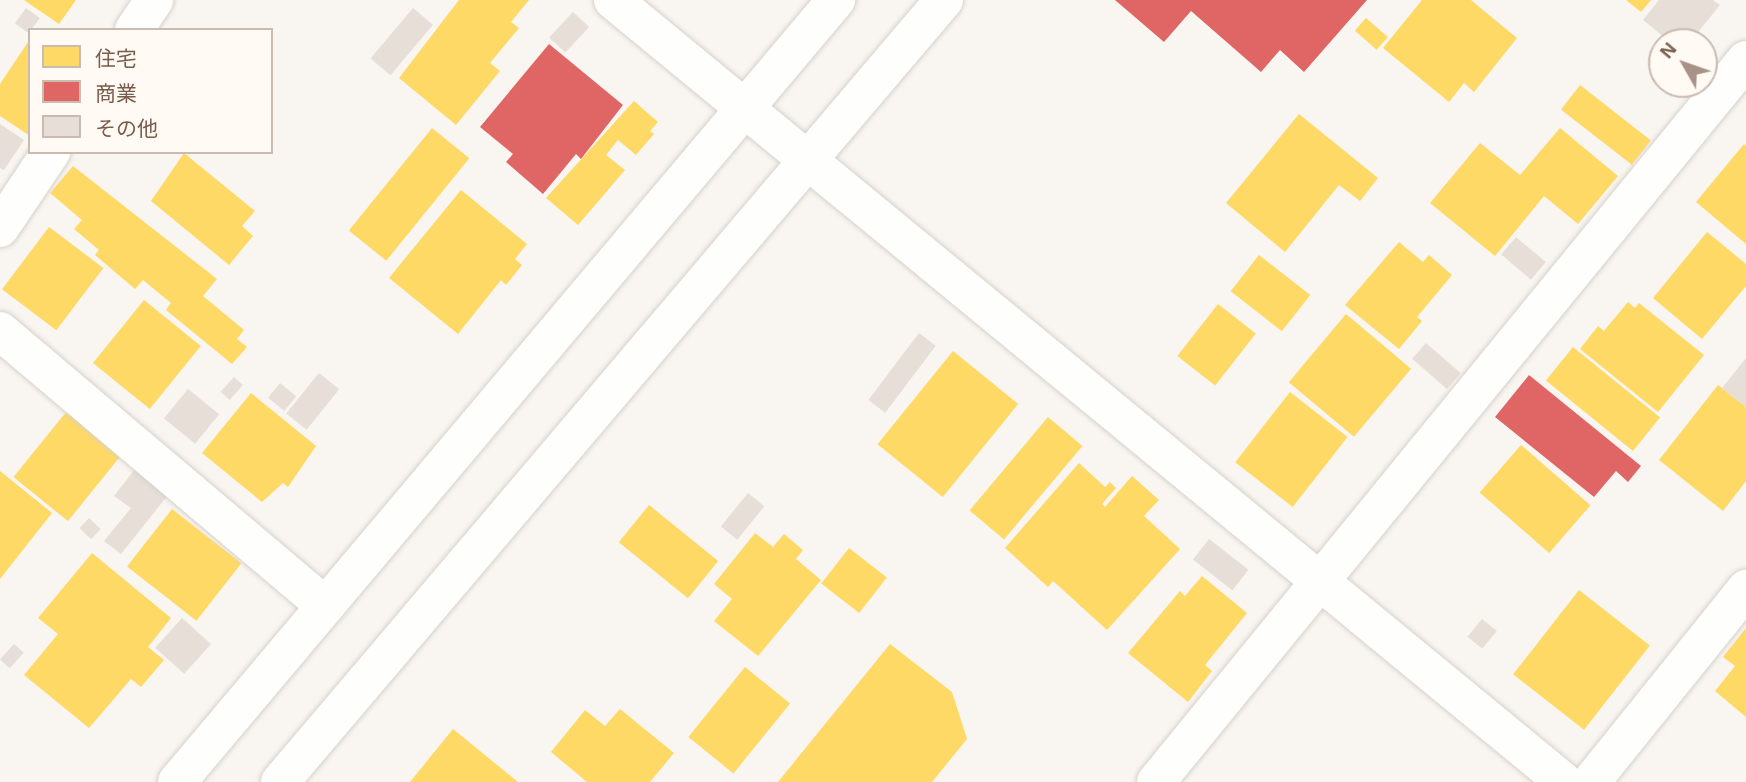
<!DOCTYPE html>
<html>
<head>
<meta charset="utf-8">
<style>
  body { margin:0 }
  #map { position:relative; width:1746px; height:782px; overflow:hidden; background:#f9f5f0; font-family:Helvetica,"Noto Sans JP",sans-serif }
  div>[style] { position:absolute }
  .homes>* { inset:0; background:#ffd966; transform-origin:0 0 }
  .shops>* { inset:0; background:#e06666 }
  .building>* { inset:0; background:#e6ded7; transform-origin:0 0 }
  .roads { filter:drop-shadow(0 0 2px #d7d1cb) drop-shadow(0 0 2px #d7d1cb) }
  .street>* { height:38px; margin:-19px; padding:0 19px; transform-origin:19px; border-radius:19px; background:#fefefd }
  .secondary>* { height:38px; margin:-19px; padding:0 19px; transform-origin:19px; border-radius:19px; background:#fefefd }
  span { translate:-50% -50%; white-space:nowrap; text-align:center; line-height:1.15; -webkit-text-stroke:7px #fffaf3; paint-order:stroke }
  .legend { position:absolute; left:28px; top:28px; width:245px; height:126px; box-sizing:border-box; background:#fffaf3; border:2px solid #cabbb1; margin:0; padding:9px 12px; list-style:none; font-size:21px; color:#7a5c4d }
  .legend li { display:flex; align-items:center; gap:14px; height:35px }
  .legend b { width:35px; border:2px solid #cabbb1 }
  .north { position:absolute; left:1648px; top:28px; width:70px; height:70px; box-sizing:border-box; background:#fffaf3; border:2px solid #cabbb1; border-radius:50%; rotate:310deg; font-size:19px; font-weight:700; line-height:28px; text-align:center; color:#7a5c4d }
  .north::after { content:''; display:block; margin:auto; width:24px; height:32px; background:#a69286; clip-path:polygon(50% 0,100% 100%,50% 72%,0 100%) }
</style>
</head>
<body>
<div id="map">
  <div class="homes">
    <i style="clip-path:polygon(24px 0,76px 0,59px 24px)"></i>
    <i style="clip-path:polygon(459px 0,529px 0,511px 22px,519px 28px,490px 63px,500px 71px,456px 125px,399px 78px)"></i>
    <i style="clip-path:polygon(1422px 0,1471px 0,1517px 38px,1474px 92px,1464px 83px,1449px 102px,1383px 48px)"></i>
    <i style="clip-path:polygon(1626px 0,1651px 0,1641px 12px)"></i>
    <i style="left:1366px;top:18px;width:29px;height:17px;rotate:41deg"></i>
    <i style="clip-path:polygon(30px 39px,30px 136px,0 116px,0 84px)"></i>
    <i style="left:1580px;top:85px;width:90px;height:31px;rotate:38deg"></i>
    <i style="clip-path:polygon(634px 101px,658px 122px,650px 131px,654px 134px,636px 155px,618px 140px,606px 155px,625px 170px,578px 225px,546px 198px)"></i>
    <i style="clip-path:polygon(1299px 114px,1378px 178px,1360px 201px,1339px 185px,1285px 252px,1226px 203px)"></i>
    <i style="left:432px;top:128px;width:48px;height:132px;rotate:39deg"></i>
    <i style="clip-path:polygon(1560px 128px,1618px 176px,1578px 224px,1544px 196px,1495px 256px,1430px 203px,1480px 143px,1520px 175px)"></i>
    <i style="clip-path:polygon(1744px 144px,1746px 146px,1746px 244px,1696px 202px)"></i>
    <i style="clip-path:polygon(184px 153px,255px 211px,242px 226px,253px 236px,229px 265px,151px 201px)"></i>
    <i style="clip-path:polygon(73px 166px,217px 279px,203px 296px,244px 330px,237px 339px,247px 347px,232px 364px,166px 310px,171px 303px,143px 280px,135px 289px,95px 255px,99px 250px,74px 229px,82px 220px,50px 193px)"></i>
    <i style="clip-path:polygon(461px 190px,527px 244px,515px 259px,522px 265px,506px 285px,501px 280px,458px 334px,389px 278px)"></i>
    <i style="left:49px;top:227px;width:68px;height:78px;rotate:37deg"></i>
    <i style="clip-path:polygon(1707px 232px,1746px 264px,1746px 286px,1702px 339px,1653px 298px)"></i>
    <i style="clip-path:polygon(1399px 242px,1423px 262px,1429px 255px,1452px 275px,1417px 317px,1422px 321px,1399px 349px,1345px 305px)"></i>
    <i style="left:1259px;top:255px;width:65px;height:46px;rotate:38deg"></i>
    <i style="left:144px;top:300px;width:73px;height:81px;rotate:39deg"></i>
    <i style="clip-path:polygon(1628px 302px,1635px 308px,1639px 303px,1704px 355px,1658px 412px,1580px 349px,1598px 326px,1604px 331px)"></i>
    <i style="left:1218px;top:304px;width:48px;height:66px;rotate:38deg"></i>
    <i style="left:1346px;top:314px;width:85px;height:89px;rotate:40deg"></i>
    <i style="left:1573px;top:347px;width:112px;height:43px;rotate:39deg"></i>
    <i style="left:953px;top:351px;width:84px;height:120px;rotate:39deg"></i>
    <i style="clip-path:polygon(1718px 385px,1746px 407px,1746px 481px,1723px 511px,1659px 460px)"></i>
    <i style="left:1290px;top:392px;width:73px;height:89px;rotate:38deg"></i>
    <i style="clip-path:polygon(251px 393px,316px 446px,288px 487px,283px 483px,262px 502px,202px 453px)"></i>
    <i style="left:67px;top:411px;width:70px;height:85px;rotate:39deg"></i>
    <i style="left:1048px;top:417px;width:45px;height:122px;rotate:40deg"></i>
    <i style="left:1521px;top:445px;width:92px;height:63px;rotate:41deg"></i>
    <i style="clip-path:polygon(1079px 463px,1105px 487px,1110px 482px,1116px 488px,1102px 504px,1105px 507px,1132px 476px,1159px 500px,1144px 516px,1180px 549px,1107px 630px,1053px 581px,1048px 587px,1005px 548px)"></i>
    <i style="clip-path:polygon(0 471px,52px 513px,0 579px)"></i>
    <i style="left:649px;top:505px;width:89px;height:48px;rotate:39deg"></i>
    <i style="left:172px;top:509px;width:88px;height:73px;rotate:38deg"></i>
    <i style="clip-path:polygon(755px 533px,773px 547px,784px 534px,803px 550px,796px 559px,821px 580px,758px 656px,714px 621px,732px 599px,714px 584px)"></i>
    <i style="left:849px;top:548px;width:48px;height:45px;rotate:38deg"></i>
    <i style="clip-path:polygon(92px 553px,171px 618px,148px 647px,164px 660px,141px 687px,131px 679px,89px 728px,24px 675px,58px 634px,38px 618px)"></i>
    <i style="clip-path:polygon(1202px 576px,1247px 613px,1205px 665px,1212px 671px,1188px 702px,1128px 653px,1180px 591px,1185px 596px)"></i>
    <i style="left:1579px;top:590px;width:90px;height:107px;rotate:38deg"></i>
    <i style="clip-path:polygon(1746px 628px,1746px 717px,1715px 691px,1735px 666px,1723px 657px)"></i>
    <i style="clip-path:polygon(890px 644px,952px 692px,967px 739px,932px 782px,778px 782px)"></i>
    <i style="left:745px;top:667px;width:58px;height:90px;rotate:39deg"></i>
    <i style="clip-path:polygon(620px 709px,674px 753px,650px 782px,587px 782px,551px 752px,585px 710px,605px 726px)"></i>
    <i style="clip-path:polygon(453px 729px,518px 782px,410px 782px)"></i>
  </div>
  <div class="shops">
    <i style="clip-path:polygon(1115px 0,1367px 0,1304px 72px,1280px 50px,1261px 72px,1191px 11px,1164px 42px)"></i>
    <i style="clip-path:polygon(549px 44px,623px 105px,581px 159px,576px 154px,543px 194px,506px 162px,513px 154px,480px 127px)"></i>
    <i style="clip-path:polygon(1529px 375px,1641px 466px,1628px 482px,1616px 471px,1594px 497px,1495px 417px)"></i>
  </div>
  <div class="building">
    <i style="clip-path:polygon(1659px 0,1713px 0,1720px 5px,1690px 42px,1670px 42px,1643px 20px)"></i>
    <i style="left:26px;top:8px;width:17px;height:19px;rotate:36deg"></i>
    <i style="left:413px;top:8px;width:26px;height:66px;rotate:40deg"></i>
    <i style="left:573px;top:12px;width:22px;height:35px;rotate:43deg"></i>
    <i style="clip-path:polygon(0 124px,24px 140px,4px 170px,0 168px)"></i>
    <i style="left:1516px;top:237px;width:39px;height:23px;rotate:40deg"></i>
    <i style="left:919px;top:333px;width:21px;height:84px;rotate:37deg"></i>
    <i style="left:1426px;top:343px;width:46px;height:21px;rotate:41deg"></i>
    <i style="clip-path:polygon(1746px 358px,1746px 407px,1722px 388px)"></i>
    <i style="left:319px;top:373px;width:26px;height:52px;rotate:39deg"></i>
    <i style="left:234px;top:377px;width:12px;height:20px;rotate:42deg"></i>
    <i style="left:280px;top:383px;width:21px;height:19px;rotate:39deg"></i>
    <i style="left:188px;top:389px;width:40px;height:38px;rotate:39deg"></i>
    <i style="clip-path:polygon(139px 464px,172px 490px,121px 554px,104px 541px,131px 508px,114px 496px)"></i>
    <i style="left:748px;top:493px;width:21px;height:43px;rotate:39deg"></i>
    <i style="left:89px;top:518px;width:16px;height:14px;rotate:43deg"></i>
    <i style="left:1209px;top:539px;width:50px;height:26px;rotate:38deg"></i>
    <i style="left:182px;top:618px;width:39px;height:40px;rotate:42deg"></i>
    <i style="left:1482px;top:619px;width:19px;height:23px;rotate:39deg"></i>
    <i style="left:14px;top:644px;width:13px;height:21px;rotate:42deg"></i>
  </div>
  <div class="roads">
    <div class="street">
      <i style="left:613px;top:0;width:1231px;rotate:39.43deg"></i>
      <i style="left:134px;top:30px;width:36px;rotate:-56deg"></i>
      <i style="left:0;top:228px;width:92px;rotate:-56.1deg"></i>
      <i style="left:0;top:331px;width:426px;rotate:40.2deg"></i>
      <i style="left:1156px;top:782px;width:932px;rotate:-50.75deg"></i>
      <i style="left:1591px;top:782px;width:248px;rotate:-51.2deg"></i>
    </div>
    <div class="secondary">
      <i style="left:177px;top:782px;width:1023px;rotate:-49.88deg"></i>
      <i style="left:280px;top:782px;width:1026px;rotate:-49.67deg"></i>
    </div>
  </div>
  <ul class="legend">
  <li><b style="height:19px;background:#ffd966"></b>住宅</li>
  <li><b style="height:19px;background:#e06666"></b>商業</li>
  <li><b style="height:19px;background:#e6ded7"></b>その他</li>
  </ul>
  <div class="north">N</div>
</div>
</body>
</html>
